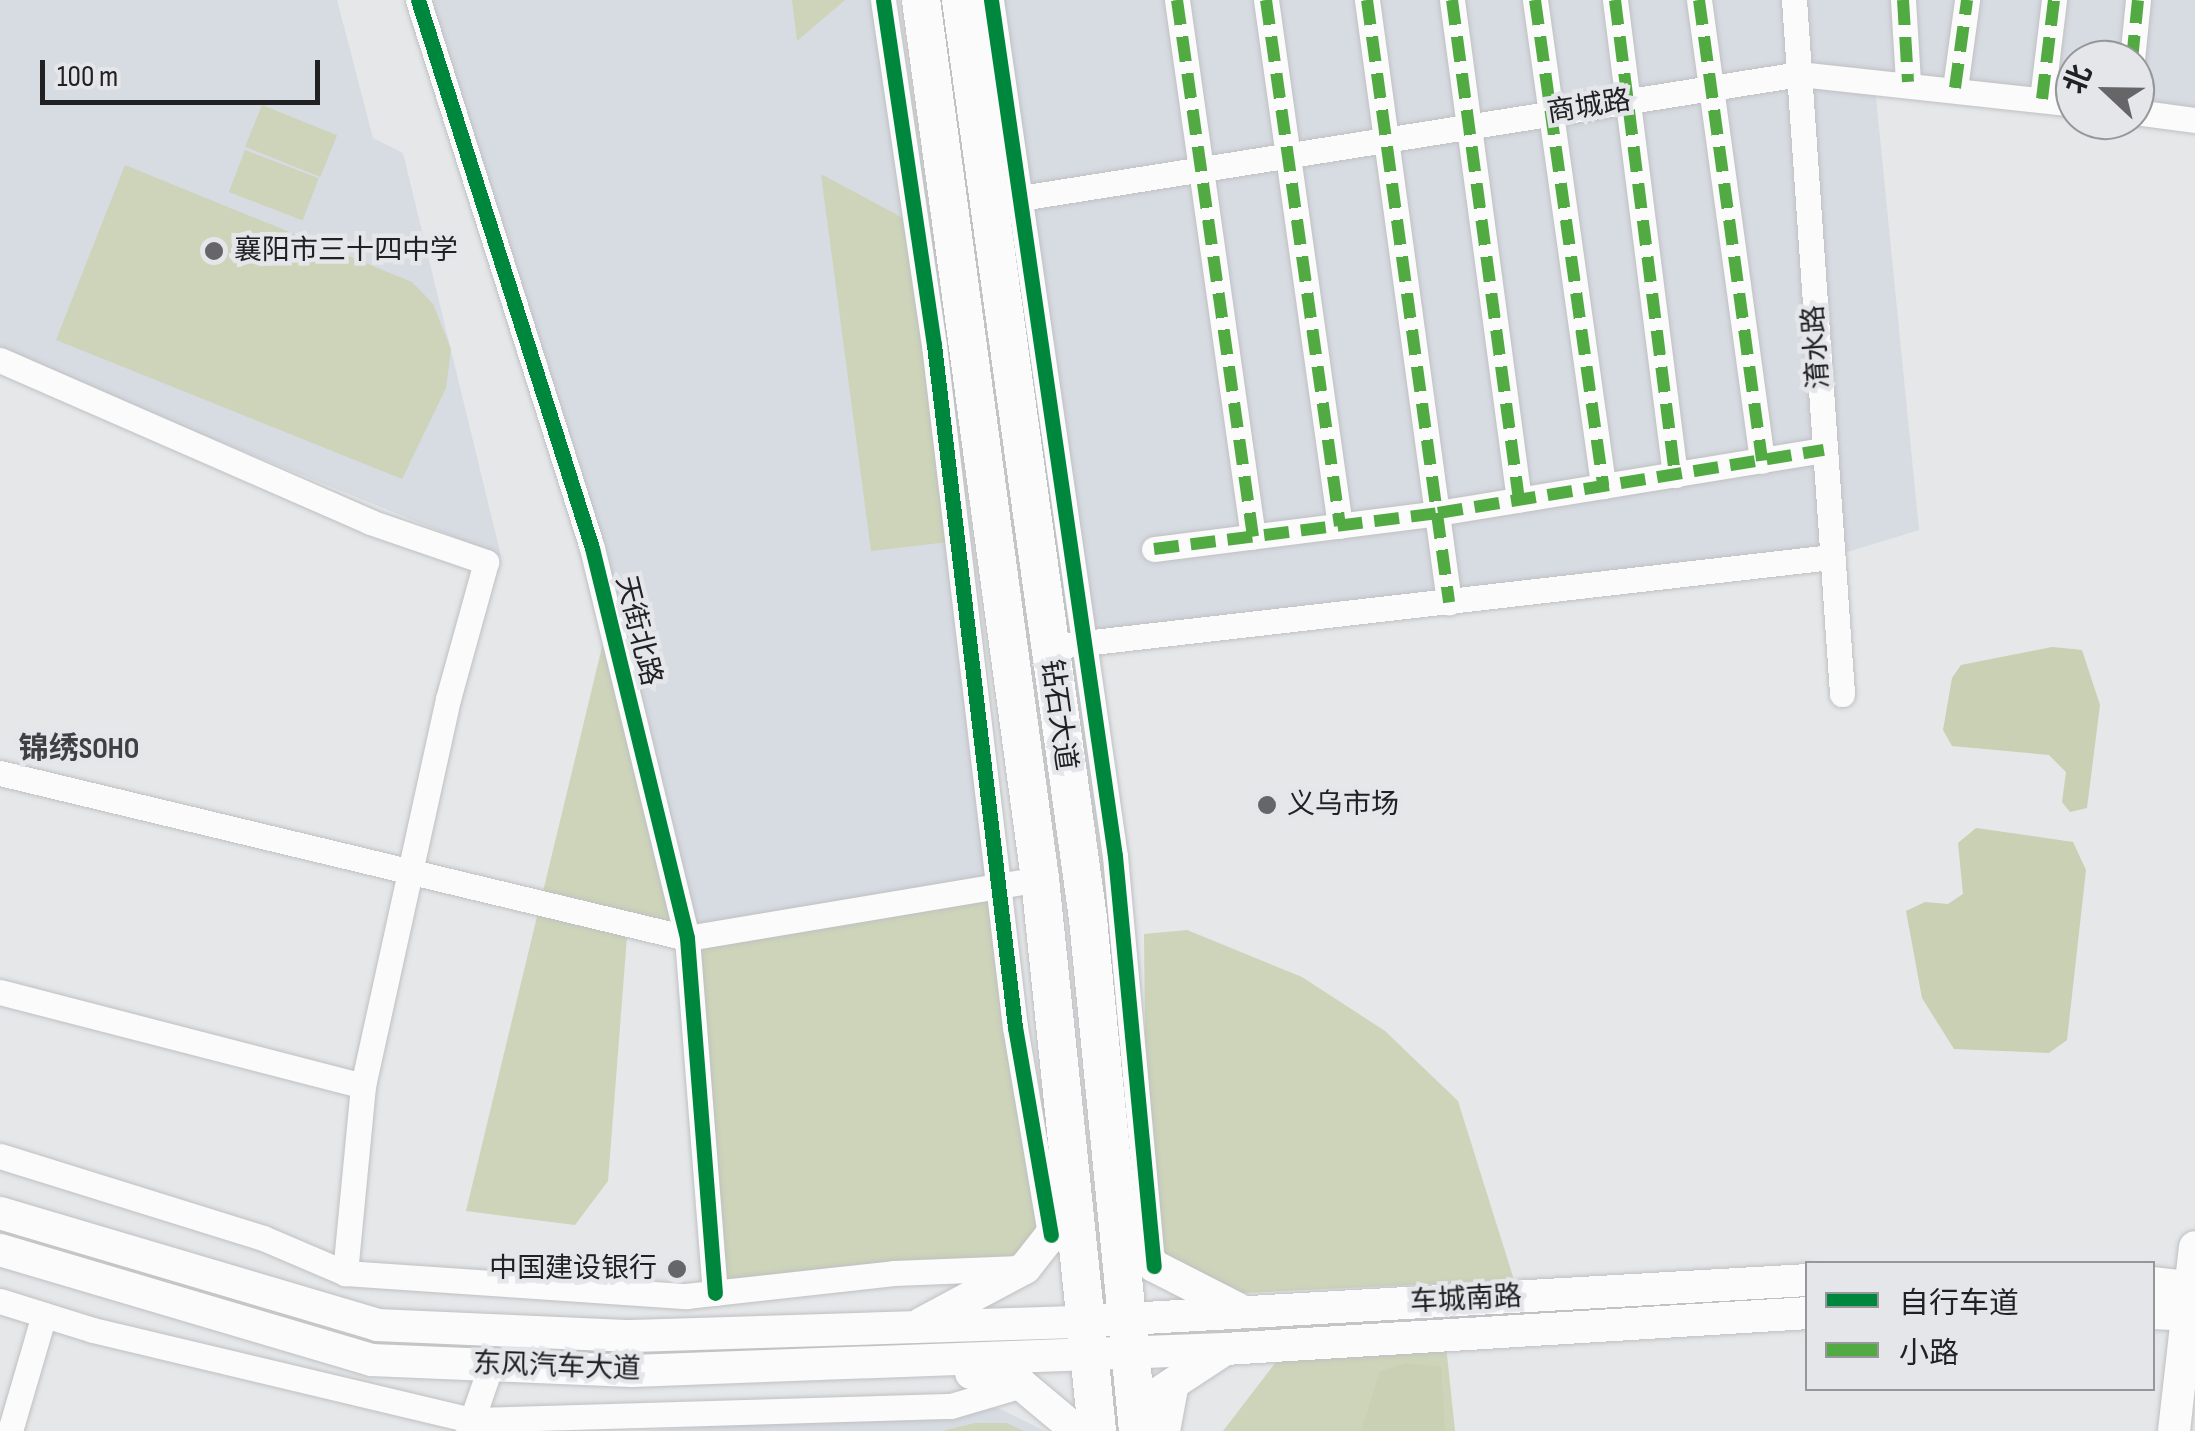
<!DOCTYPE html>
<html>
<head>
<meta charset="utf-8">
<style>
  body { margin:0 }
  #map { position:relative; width:2195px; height:1431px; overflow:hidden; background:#e5e7e9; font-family:"Sofia Sans Condensed","Noto Sans SC",sans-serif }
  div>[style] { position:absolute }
  .built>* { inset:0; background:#d7dbe2 }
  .green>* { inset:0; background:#cdd4b9; transform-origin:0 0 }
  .forest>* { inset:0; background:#c9d0b3 }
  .roads { filter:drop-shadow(0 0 2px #bfc0c2) drop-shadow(0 0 2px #bfc0c2) }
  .minor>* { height:25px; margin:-12.5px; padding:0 12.5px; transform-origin:12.5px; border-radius:12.5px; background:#fbfbfc }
  .major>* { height:32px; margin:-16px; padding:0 16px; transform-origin:16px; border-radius:16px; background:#fbfbfc }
  .highway>* { height:38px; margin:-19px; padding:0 19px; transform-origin:19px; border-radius:19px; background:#fbfbfc }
  .quiet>* { height:12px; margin-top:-6px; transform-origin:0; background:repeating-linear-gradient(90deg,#52aa43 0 25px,transparent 0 37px) }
  .cycleway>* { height:15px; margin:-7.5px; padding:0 7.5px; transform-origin:7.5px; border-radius:7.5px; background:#00873e }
  .dots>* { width:28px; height:28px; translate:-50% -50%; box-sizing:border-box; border:5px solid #e4e6ea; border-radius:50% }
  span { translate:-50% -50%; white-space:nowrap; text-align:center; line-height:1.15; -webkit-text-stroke:9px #e4e6ea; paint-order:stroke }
  .street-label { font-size:28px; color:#212123 }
  .poi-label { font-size:28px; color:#212123 }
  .left { translate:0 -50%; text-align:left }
  .right { translate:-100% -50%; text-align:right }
  .neighbourhood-label { font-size:30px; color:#3e4043; font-weight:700 }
  .legend { position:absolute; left:1805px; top:1261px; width:350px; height:130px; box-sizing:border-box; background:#e4e6ea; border:2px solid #96979a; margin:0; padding:12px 18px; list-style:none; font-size:30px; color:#212123 }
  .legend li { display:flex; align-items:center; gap:20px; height:50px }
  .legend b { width:50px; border:2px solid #96979a }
  .north { position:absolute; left:2055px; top:40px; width:100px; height:100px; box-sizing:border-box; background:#e4e6ea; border:2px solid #96979a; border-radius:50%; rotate:292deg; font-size:28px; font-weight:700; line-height:40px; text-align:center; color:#212123 }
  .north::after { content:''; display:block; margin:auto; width:35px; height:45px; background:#666668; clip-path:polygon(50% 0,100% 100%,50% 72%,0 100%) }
  .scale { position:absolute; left:40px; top:60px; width:280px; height:45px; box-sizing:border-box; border:5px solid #212123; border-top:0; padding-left:12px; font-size:30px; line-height:35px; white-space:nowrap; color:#212123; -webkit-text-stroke:8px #e4e6ea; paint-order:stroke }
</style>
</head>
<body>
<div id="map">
  <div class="built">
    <i style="clip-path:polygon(0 0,337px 0,373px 138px,403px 153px,501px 556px,0 352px)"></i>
    <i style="clip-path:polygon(418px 0,883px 0,997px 887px,687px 938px,592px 548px)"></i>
    <i style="clip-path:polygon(991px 0,2195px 0,2195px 120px,2135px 112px,2135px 60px,2075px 60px,2075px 104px,1874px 78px,1919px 530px,1831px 557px,1083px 645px)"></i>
    <i style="clip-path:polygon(998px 1408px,1045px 1431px,642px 1431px)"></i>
  </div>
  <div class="green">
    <i style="clip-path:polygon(792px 0,845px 0,797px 41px)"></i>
    <i style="left:262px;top:105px;width:81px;height:45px;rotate:22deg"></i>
    <i style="left:245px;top:150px;width:79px;height:45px;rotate:21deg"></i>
    <i style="clip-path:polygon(125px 165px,412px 282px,433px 304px,451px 349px,446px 388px,402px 479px,56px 340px)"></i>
    <i style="clip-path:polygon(821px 174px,916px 225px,957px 541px,871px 551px)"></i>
    <i style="clip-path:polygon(609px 618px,688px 938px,997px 887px,1051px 1235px,1025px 1268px,715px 1293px,687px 938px,628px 924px,608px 1181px,575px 1225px,466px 1211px)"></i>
    <i style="clip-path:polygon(1187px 930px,1302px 977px,1385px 1031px,1458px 1101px,1514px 1280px,1205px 1295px,1154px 1266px,1147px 1219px,1144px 934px)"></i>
    <i style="clip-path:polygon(1445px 1336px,1455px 1431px,1223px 1431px,1289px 1345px)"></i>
    <i style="clip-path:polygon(975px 1423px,1006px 1423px,1024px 1431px,942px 1431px)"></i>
  </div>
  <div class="forest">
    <i style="clip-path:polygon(2052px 647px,2082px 650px,2100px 705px,2087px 808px,2070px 812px,2062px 802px,2066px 772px,2049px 755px,1952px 746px,1943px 730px,1952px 678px,1961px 665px)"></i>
    <i style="clip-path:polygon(1976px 828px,2073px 842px,2086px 870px,2067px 1040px,2049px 1053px,1954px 1049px,1922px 998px,1906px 911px,1925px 902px,1948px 904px,1963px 894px,1958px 843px)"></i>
    <i style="clip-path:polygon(1406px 1363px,1441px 1367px,1445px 1431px,1361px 1431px,1380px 1371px)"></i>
  </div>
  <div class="roads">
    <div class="minor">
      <i style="left:418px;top:0;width:575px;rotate:72.38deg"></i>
      <i style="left:592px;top:548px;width:401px;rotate:76.3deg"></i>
      <i style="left:687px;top:938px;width:356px;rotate:85.5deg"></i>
      <i style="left:883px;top:0;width:349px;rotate:81.6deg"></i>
      <i style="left:934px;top:345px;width:687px;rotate:83.23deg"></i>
      <i style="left:1015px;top:1027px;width:209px;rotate:80.4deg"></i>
      <i style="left:991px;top:0;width:865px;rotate:81.76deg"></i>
      <i style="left:1115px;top:856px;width:405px;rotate:84.8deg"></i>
      <i style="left:1177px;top:0;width:542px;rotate:81.94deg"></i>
      <i style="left:1266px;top:0;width:531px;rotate:81.99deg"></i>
      <i style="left:1367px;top:0;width:608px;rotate:82.24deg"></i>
      <i style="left:1452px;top:0;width:504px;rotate:82.37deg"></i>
      <i style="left:1535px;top:0;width:491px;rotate:82deg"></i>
      <i style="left:1615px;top:0;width:479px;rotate:82.8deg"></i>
      <i style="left:1699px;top:0;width:465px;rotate:82.2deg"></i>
      <i style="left:1794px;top:0;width:696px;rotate:86.04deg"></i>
      <i style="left:1903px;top:0;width:82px;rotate:86.5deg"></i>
      <i style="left:2132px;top:60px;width:60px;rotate:-84.3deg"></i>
      <i style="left:1955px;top:88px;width:89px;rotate:-82.2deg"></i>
      <i style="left:2042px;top:99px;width:100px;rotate:-83.1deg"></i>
      <i style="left:2135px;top:112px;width:61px;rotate:7.6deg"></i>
      <i style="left:1002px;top:201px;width:807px;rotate:-9.05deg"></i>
      <i style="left:1799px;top:74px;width:278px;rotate:6.2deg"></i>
      <i style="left:0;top:360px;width:404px;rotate:23.6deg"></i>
      <i style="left:370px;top:522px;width:123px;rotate:19deg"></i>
      <i style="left:486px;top:562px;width:142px;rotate:105.5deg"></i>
      <i style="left:448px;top:699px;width:396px;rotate:102.4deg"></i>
      <i style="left:363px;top:1086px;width:188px;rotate:95.5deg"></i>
      <i style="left:1154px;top:549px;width:286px;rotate:-7.2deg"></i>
      <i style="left:1438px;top:513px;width:391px;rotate:-9.3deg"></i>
      <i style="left:1067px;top:645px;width:769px;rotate:-6.57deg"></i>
      <i style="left:0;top:773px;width:707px;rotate:13.51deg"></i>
      <i style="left:687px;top:938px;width:358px;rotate:-9.5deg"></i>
      <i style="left:0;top:992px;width:375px;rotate:14.5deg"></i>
      <i style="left:0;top:1156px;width:275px;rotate:17.3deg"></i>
      <i style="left:263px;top:1238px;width:89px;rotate:23.1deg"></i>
      <i style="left:345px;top:1273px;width:342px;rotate:3.9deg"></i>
      <i style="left:686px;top:1296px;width:209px;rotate:-6.3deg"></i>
      <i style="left:894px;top:1273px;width:126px;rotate:-2.3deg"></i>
      <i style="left:0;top:1301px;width:97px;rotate:17.3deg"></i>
      <i style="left:93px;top:1330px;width:390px;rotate:13.4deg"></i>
      <i style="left:472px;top:1420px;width:479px;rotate:-1.7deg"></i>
      <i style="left:951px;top:1406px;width:74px;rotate:-16.5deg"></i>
      <i style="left:10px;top:1431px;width:121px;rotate:-73.7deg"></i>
      <i style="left:468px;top:1431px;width:70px;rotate:-70.8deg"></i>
      <i style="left:1167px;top:1431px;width:49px;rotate:-79.4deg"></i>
    </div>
    <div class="major">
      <i style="left:1116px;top:1206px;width:71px;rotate:57.7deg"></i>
      <i style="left:1154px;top:1266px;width:94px;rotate:27.1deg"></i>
      <i style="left:0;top:1213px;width:393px;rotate:16.5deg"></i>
      <i style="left:377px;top:1325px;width:255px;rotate:2.5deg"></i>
      <i style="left:632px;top:1336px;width:443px;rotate:-1.8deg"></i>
      <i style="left:1075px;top:1322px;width:734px;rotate:-3.28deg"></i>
      <i style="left:0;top:1250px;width:387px;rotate:16.5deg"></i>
      <i style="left:371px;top:1360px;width:261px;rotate:2.4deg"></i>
      <i style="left:632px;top:1371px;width:593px;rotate:-2.12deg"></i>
      <i style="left:1225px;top:1349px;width:584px;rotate:-3.53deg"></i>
      <i style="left:2152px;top:1283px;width:43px;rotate:6.6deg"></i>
      <i style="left:2152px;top:1313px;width:43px;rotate:2.7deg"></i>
      <i style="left:922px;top:1323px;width:117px;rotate:-28.1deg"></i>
      <i style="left:1025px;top:1268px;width:42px;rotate:-51.8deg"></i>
      <i style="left:1051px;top:1235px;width:63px;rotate:-72.4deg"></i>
      <i style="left:971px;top:1373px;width:52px;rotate:13.2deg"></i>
      <i style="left:1022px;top:1385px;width:72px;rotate:39.9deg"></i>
      <i style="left:1145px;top:1431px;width:39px;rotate:-72deg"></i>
      <i style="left:1157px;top:1394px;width:77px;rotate:-33.3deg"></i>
      <i style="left:2174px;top:1431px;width:185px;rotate:-83.5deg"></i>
    </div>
    <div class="highway">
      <i style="left:921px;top:0;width:887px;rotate:82.29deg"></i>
      <i style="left:1040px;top:879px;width:555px;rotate:84.1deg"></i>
      <i style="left:961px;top:0;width:928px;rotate:82.13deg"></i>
      <i style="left:1088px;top:919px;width:514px;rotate:84.42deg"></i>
    </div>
  </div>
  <div class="quiet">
    <i style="left:1177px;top:0;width:542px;rotate:81.94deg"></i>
    <i style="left:1266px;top:0;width:531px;rotate:81.99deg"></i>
    <i style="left:1367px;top:0;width:608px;rotate:82.24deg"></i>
    <i style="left:1452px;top:0;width:504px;rotate:82.37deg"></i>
    <i style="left:1535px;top:0;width:491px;rotate:82deg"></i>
    <i style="left:1615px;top:0;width:479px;rotate:82.8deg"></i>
    <i style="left:1699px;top:0;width:465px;rotate:82.2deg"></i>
    <i style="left:1903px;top:0;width:82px;rotate:86.5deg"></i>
    <i style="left:2132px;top:60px;width:60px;rotate:-84.3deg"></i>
    <i style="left:1955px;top:88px;width:89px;rotate:-82.2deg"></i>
    <i style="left:2042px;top:99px;width:100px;rotate:-83.1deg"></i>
    <i style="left:1154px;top:549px;width:286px;rotate:-7.2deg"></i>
    <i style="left:1438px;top:513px;width:391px;rotate:-9.3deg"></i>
  </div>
  <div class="cycleway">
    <i style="left:418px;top:0;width:575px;rotate:72.38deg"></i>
    <i style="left:592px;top:548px;width:401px;rotate:76.3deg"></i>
    <i style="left:687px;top:938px;width:356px;rotate:85.5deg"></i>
    <i style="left:883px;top:0;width:349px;rotate:81.6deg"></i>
    <i style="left:934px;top:345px;width:687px;rotate:83.23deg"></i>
    <i style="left:1015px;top:1027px;width:211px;rotate:80.2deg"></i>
    <i style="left:991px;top:0;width:865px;rotate:81.76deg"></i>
    <i style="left:1115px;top:856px;width:412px;rotate:84.6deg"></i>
  </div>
  <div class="dots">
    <i style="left:214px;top:251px;background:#666668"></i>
    <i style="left:1267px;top:805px;background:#666668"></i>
    <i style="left:677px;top:1269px;background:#666668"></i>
  </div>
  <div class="street-label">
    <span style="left:1589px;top:107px;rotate:-9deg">商城路</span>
    <span style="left:1817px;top:347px;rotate:-94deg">淯水路</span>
    <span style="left:638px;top:631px;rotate:76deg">天街北路</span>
    <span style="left:1058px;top:715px;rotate:82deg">钻石大道</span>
    <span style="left:1466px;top:1300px;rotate:-3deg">车城南路</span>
    <span style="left:557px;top:1367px;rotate:2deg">东风汽车大道</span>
  </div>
  <div class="poi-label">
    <span class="left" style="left:234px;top:251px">襄阳市三十四中学</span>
    <span class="left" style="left:1287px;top:805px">义乌市场</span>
    <span class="right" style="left:657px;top:1269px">中国建设银行</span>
  </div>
  <div class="neighbourhood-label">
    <span style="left:79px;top:749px">锦绣SOHO</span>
  </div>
  <ul class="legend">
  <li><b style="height:12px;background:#00873e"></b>自行车道</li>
  <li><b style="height:12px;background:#52aa43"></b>小路</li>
  </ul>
  <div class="north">北</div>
  <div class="scale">100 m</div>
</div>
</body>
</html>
